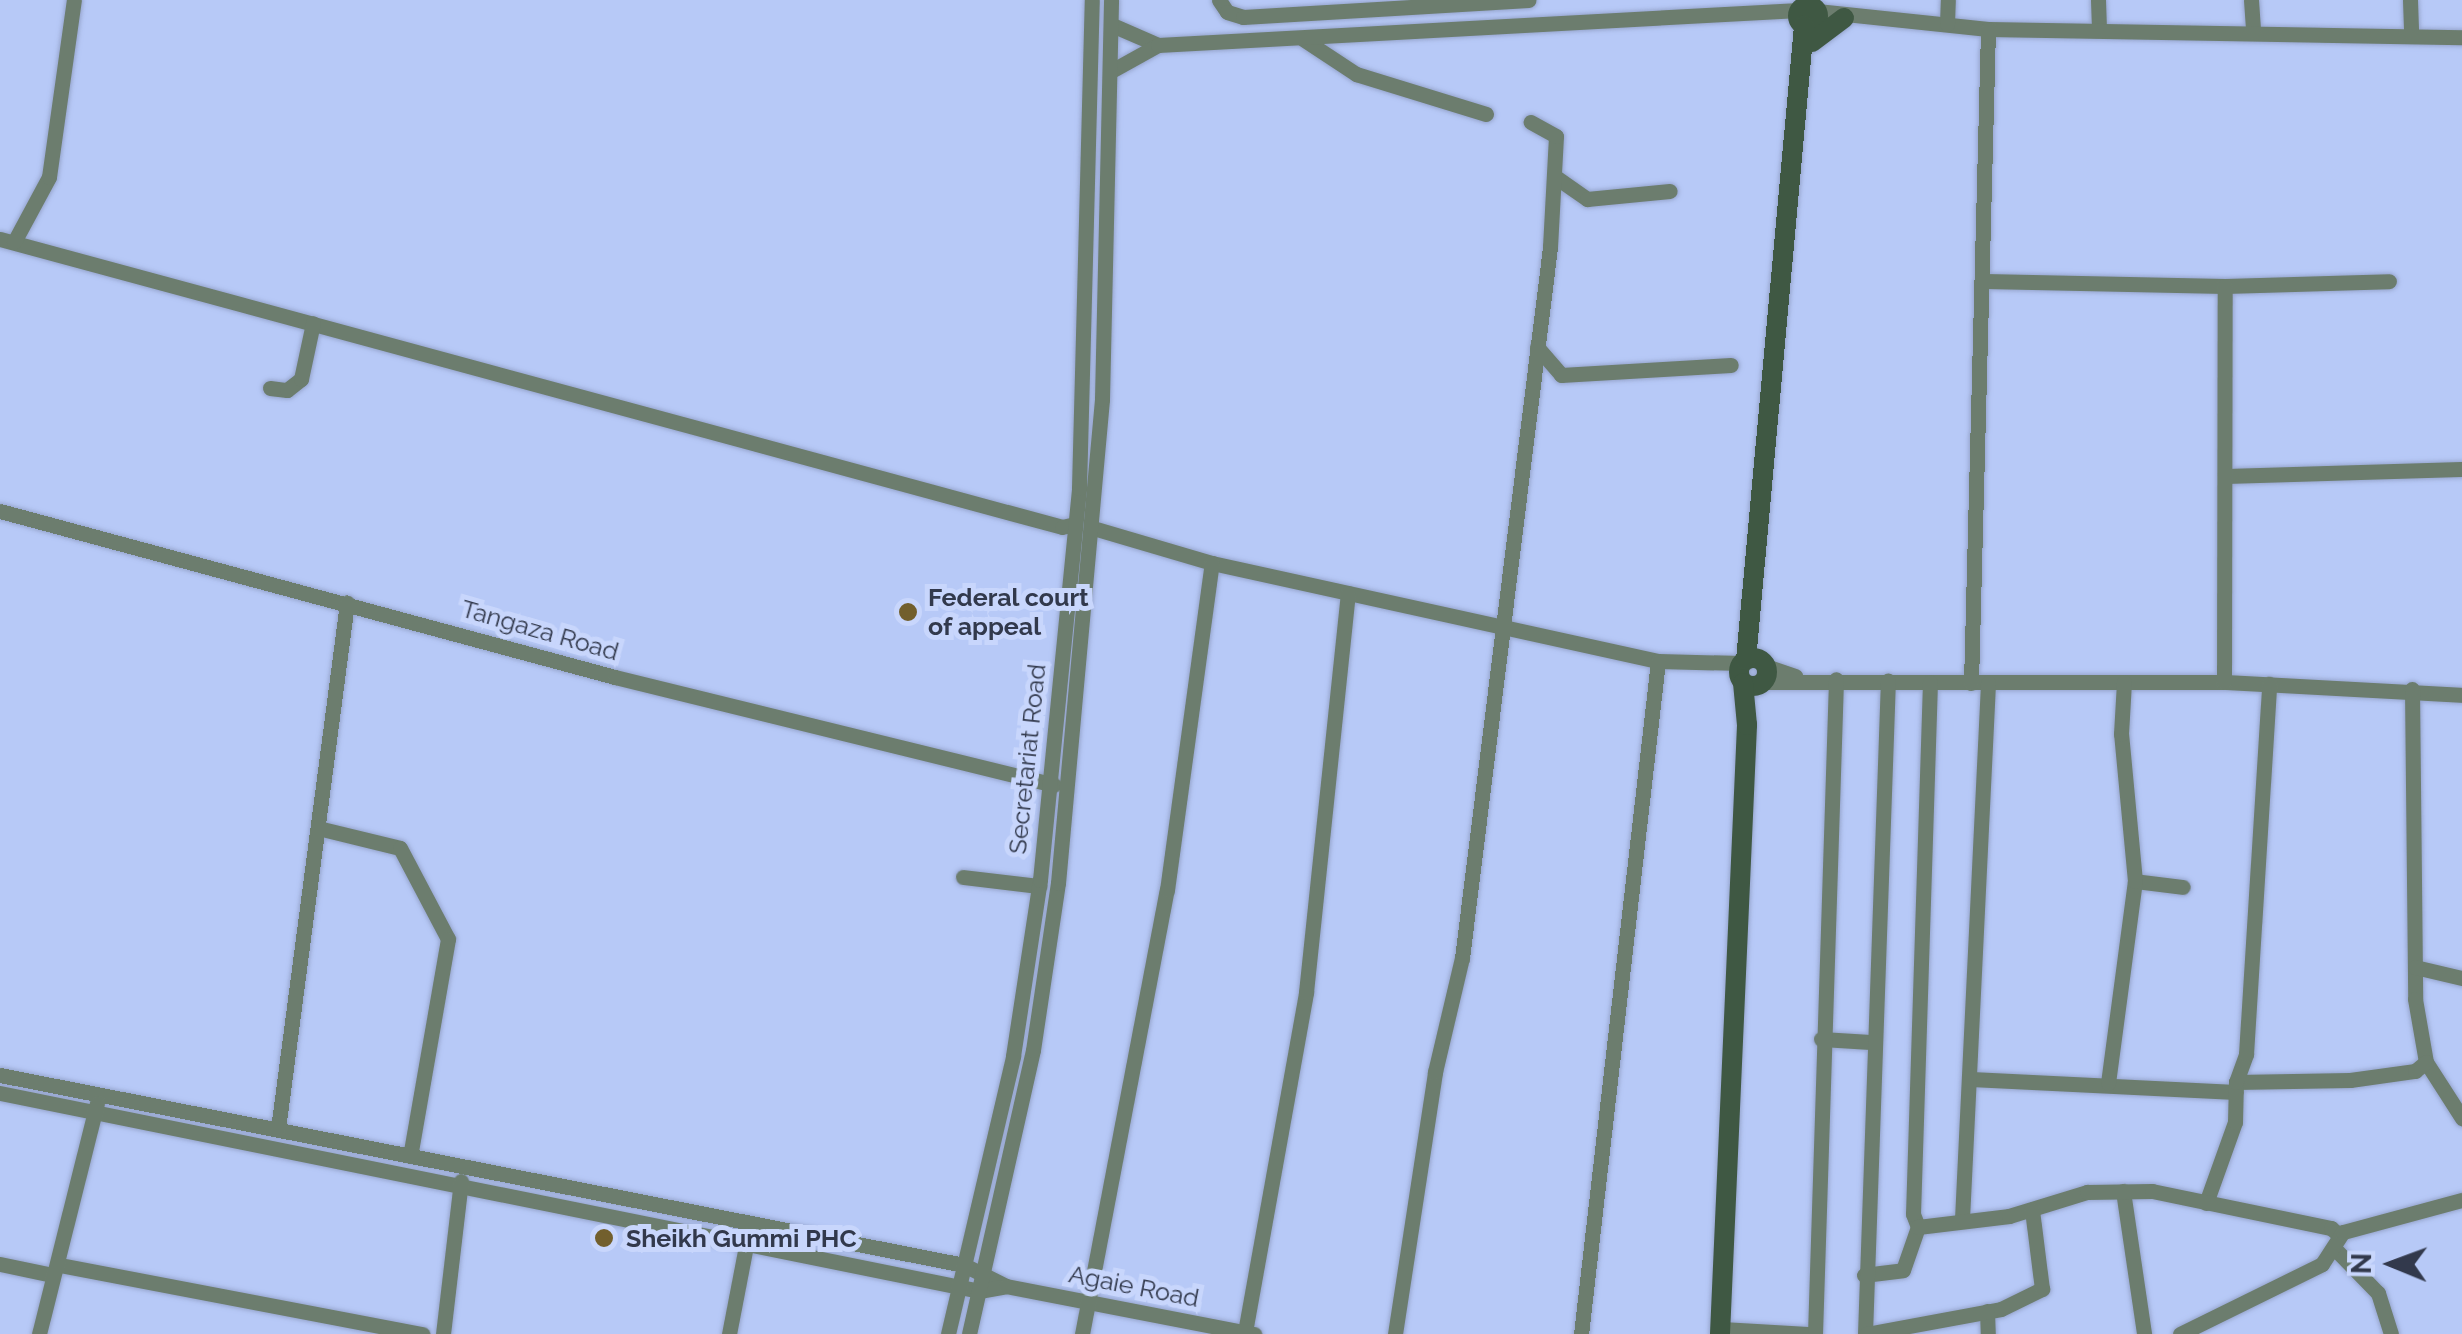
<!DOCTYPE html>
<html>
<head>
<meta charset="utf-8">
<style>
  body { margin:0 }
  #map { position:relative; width:2462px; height:1334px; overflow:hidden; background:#b7c9f7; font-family:Raleway,sans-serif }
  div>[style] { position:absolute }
  .roads { filter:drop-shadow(0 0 2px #97a6ce) drop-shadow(0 0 2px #97a6ce) }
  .street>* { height:15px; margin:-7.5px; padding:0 7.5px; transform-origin:7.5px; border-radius:7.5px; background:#6c7d6e }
  .secondary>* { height:20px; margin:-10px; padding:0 10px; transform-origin:10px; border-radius:10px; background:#3f5843 }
  .secondary>.ring { margin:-10px; padding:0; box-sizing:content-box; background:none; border:20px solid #3f5843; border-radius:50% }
  .dots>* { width:28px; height:28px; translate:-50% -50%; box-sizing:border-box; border:5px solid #c8d6fc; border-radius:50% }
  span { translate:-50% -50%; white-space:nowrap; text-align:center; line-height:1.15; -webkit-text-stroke:10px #c8d6fc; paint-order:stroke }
  .poi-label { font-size:25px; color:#32394c; font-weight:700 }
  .left { translate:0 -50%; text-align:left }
  .street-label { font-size:25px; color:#32394c }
  .north { position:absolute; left:2342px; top:1214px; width:100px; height:100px; -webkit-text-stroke:8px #c8d6fc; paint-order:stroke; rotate:271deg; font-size:28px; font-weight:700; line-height:40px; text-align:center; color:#32394c }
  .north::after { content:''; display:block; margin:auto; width:35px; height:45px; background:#32394c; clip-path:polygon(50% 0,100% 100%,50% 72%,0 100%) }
</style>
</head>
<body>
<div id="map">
  <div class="roads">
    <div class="street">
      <i style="left:1219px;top:0;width:14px;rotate:56deg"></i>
      <i style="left:1227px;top:12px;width:17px;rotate:17deg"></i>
      <i style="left:1243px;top:17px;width:286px;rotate:-3.4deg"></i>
      <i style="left:2098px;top:0;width:28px;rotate:88deg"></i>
      <i style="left:2251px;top:0;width:32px;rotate:86deg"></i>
      <i style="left:2410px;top:0;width:36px;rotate:88deg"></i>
      <i style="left:1817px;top:11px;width:172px;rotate:6deg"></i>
      <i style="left:1988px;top:29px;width:474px;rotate:1deg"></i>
      <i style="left:1947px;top:24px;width:24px;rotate:-88deg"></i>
      <i style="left:1112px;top:25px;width:50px;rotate:23.5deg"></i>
      <i style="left:1303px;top:39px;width:64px;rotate:33.4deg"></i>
      <i style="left:1356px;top:74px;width:136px;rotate:17.1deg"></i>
      <i style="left:1113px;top:70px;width:51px;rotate:-29.1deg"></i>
      <i style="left:1158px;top:45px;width:642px;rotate:-3.13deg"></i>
      <i style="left:1557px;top:178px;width:37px;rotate:35deg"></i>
      <i style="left:1587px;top:199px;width:83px;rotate:-5.5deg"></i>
      <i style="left:0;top:239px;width:1100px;rotate:15.17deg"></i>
      <i style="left:1062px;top:527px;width:13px;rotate:-13deg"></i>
      <i style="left:14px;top:242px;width:74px;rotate:-61.7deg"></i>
      <i style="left:49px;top:177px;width:179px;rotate:-82deg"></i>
      <i style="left:1984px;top:281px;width:241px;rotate:1.2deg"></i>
      <i style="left:2225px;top:286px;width:164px;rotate:-1.7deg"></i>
      <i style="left:1537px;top:347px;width:37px;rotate:49deg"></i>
      <i style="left:1561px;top:375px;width:170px;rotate:-3.4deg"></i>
      <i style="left:270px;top:388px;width:17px;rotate:7deg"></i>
      <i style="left:287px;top:390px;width:18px;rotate:-38deg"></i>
      <i style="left:301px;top:379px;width:57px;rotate:-77.9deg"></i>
      <i style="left:2225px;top:476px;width:237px;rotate:-1.7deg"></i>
      <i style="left:0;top:511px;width:637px;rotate:15.11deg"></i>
      <i style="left:615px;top:677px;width:452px;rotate:13.8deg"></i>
      <i style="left:1093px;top:528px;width:124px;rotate:16.4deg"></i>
      <i style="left:1212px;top:563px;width:457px;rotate:12.4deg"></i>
      <i style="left:1658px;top:661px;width:84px;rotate:1.4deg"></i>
      <i style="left:1766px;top:666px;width:31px;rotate:19deg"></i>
      <i style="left:1764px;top:682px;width:460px"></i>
      <i style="left:2224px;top:682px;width:238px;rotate:3.1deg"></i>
      <i style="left:2224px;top:682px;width:396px;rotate:-89.9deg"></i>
      <i style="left:1971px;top:683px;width:654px;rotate:-88.51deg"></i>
      <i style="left:2412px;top:689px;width:310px;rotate:89.4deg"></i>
      <i style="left:2415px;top:999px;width:64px;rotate:80.1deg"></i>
      <i style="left:2426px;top:1062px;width:67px;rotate:57.3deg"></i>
      <i style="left:318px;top:828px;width:84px;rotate:13.7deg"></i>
      <i style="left:400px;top:848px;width:103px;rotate:62.2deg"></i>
      <i style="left:448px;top:939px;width:220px;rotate:99.9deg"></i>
      <i style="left:963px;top:877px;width:77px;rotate:6.8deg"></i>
      <i style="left:2135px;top:881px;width:48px;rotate:7.1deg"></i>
      <i style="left:2415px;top:967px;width:48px;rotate:13.2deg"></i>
      <i style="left:1821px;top:1039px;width:50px;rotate:3.4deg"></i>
      <i style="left:0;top:1075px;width:983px;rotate:11.15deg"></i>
      <i style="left:964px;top:1265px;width:47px;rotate:26.6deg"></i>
      <i style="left:1971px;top:1079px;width:265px;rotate:2.8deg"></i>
      <i style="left:2236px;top:1082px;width:114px;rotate:-1deg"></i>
      <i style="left:2350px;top:1080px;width:66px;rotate:-7.9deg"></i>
      <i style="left:2415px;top:1071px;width:14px;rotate:-39deg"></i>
      <i style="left:2108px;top:1083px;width:204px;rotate:-82.4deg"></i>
      <i style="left:2135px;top:881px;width:148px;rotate:-95.4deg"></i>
      <i style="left:2121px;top:734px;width:52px;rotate:-86.7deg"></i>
      <i style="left:0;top:1093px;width:999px;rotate:11.43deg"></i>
      <i style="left:979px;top:1291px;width:27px;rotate:-10deg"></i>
      <i style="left:1006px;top:1286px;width:253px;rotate:11deg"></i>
      <i style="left:278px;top:1129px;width:531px;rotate:-82.53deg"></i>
      <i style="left:2123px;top:1191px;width:145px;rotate:81.6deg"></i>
      <i style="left:2206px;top:1203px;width:86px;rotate:-70.3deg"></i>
      <i style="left:2235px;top:1122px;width:40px;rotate:-88.6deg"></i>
      <i style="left:2236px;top:1082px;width:30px;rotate:-70deg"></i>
      <i style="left:2246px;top:1054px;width:371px;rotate:-86.4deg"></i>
      <i style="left:1962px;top:1219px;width:537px;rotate:-87.22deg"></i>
      <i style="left:1918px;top:1227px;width:14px;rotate:-111deg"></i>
      <i style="left:1913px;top:1214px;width:532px;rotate:-88.17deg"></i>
      <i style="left:2336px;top:1250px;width:60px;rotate:45.7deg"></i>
      <i style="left:2378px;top:1293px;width:43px;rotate:72.4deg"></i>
      <i style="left:0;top:1264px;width:53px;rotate:11.9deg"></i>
      <i style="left:60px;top:1265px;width:369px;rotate:10.8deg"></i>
      <i style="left:1864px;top:1275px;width:39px;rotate:-7deg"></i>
      <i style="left:1903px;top:1270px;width:46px;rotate:-70.8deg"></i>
      <i style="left:1918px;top:1227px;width:92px;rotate:-6.9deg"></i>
      <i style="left:2009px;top:1216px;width:82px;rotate:-17.1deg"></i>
      <i style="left:2087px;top:1192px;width:65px;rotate:-0.9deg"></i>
      <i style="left:2152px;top:1191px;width:183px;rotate:11.7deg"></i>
      <i style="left:2331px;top:1228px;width:11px;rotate:41deg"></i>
      <i style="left:1987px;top:1311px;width:23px;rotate:88deg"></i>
      <i style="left:1721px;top:1329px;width:88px;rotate:3.3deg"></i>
      <i style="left:1245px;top:1332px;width:345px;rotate:-79.8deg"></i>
      <i style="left:1306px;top:992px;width:401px;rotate:-84deg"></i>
      <i style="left:39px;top:1334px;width:238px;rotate:-75.9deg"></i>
      <i style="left:443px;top:1334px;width:154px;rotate:-83.3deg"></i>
      <i style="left:729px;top:1334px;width:101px;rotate:-79.1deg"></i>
      <i style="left:948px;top:1334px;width:285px;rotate:-76.8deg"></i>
      <i style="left:1013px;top:1056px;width:178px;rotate:-81.3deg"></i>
      <i style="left:1040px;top:880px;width:394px;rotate:-84.3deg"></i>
      <i style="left:1079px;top:488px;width:488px;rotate:-88.5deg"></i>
      <i style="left:969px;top:1334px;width:291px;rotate:-77.3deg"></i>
      <i style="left:1033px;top:1050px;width:169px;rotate:-81.5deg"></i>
      <i style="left:1058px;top:883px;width:486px;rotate:-84.8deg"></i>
      <i style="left:1102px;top:399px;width:399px;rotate:-88.7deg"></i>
      <i style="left:1082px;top:1334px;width:452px;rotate:-79.2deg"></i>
      <i style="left:1167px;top:890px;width:330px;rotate:-82.2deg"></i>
      <i style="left:1395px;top:1334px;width:265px;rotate:-81.3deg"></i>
      <i style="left:1435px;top:1072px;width:117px;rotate:-76.7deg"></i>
      <i style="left:1462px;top:958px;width:716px;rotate:-82.94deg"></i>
      <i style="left:1550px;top:247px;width:111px;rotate:-86.9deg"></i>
      <i style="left:1556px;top:136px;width:29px;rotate:-151deg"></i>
      <i style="left:1581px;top:1334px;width:677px;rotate:-83.47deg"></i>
      <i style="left:1815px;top:1334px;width:655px;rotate:-88.16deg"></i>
      <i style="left:1865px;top:1334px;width:654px;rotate:-87.99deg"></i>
      <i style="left:1866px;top:1334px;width:137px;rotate:-10.5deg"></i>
      <i style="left:2001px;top:1309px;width:46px;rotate:-26deg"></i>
      <i style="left:2042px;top:1289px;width:80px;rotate:-97.2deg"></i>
      <i style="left:2180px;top:1334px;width:158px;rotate:-26.2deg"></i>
      <i style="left:2322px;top:1264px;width:38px;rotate:-57deg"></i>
      <i style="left:2343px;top:1232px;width:123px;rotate:-15.1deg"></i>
    </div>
    <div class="secondary">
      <i class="ring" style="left:1798px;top:6px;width:0;height:0"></i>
      <i style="left:1812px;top:42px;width:40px;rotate:-37deg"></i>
      <i class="ring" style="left:1739px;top:658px;width:8px;height:8px"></i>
      <i style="left:1746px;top:660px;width:637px;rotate:-84.77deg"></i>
      <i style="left:1720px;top:1334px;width:610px;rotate:-87.46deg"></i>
      <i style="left:1747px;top:725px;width:42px;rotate:-95.4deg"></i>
    </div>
  </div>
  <div class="dots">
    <i style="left:908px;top:612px;background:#725f2d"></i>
    <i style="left:604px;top:1238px;background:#725f2d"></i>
  </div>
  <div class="poi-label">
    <span class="left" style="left:928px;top:612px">Federal court<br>of appeal</span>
    <span class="left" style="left:626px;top:1238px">Sheikh Gummi PHC</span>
  </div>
  <div class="street-label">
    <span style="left:540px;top:630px;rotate:16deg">Tangaza Road</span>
    <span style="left:1027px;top:759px;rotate:-84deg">Secretariat Road</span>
    <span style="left:1134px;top:1286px;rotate:11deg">Agaie Road</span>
  </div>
  <div class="north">N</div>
</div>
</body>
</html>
